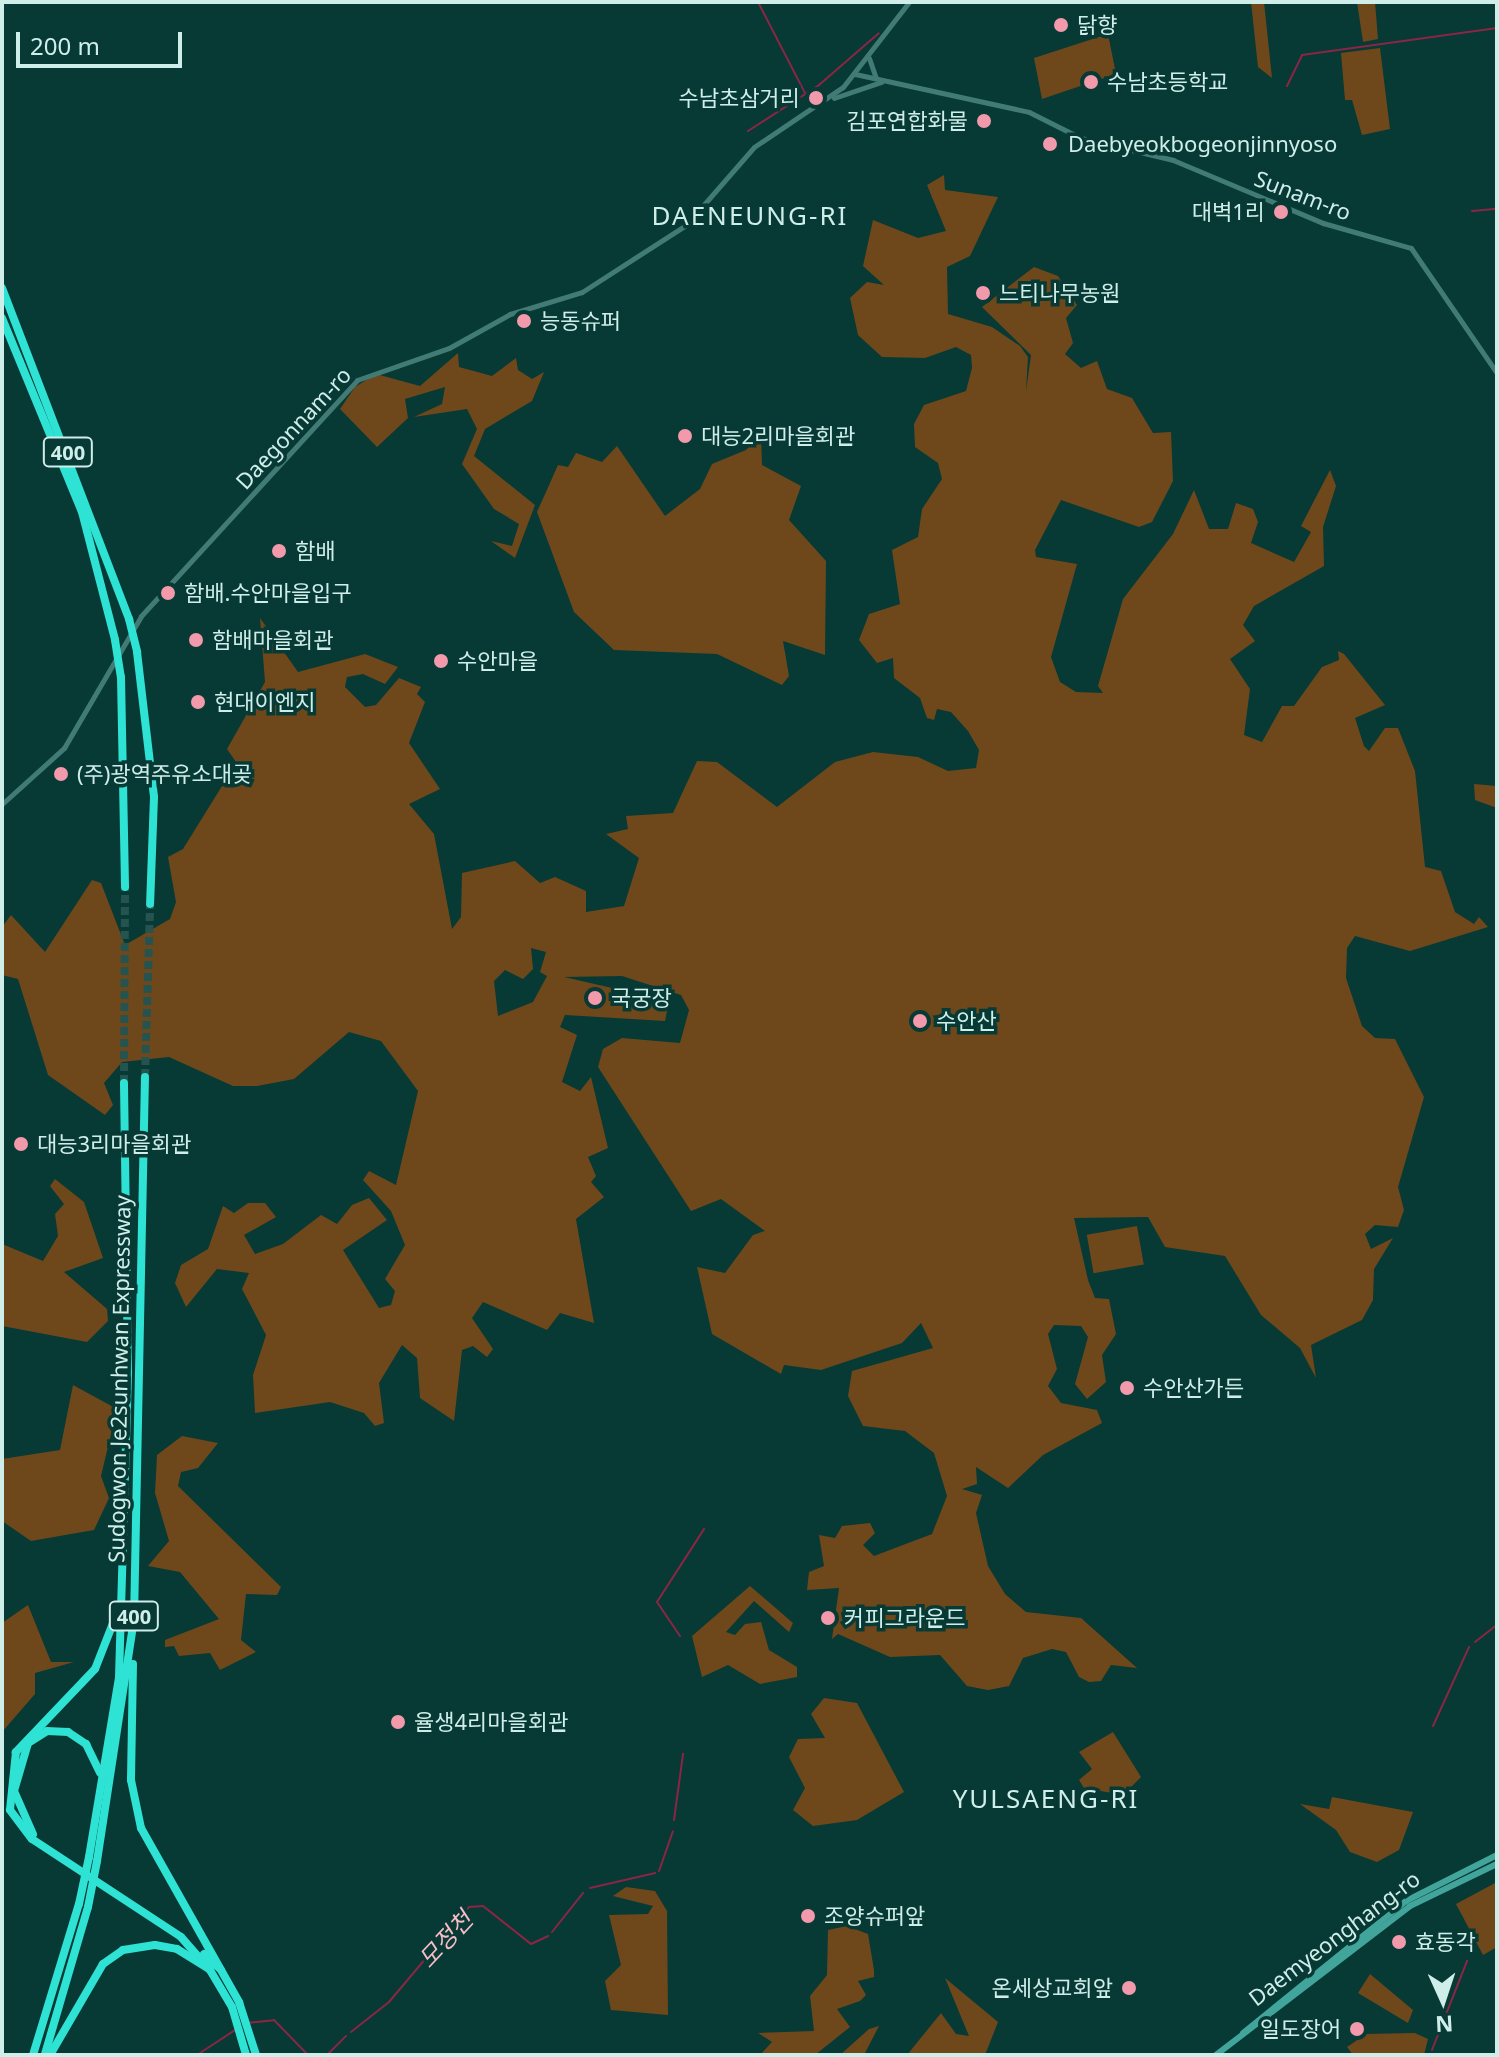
<!DOCTYPE html>
<html>
<head>
<meta charset="utf-8">
<style>
  body { margin:0 }
  #map { position:relative; width:1499px; height:2057px; overflow:hidden; background:#073935; font-family:"Noto Sans","Noto Sans KR",sans-serif }
  div>[style] { position:absolute }
  .green>* { inset:0; background:#6e481b; transform-origin:0 0 }
  .stream>* { height:2px; margin:-1px; padding:0 1px; transform-origin:1px; border-radius:1px; background:#8a2645 }
  .motorway-tunnel>* { height:8px; margin-top:-4px; transform-origin:0; background:repeating-linear-gradient(90deg,#255450 0 8px,transparent 0 12px) }
  .tertiary>* { height:5px; margin:-2.5px; padding:0 2.5px; transform-origin:2.5px; border-radius:2.5px; background:#427b75 }
  .secondary>* { height:6px; margin:-3px; padding:0 3px; transform-origin:3px; border-radius:3px; background:#42a59b }
  .motorway>* { height:8px; margin:-4px; padding:0 4px; transform-origin:4px; border-radius:4px; background:#2ee2d4 }
  .motorway-bridge>* { height:8px; margin:-4px; padding:0 4px; transform-origin:4px; border-radius:4px; background:#2ee2d4 }
  .dots>* { width:22px; height:22px; translate:-50% -50%; box-sizing:border-box; border:4px solid #073935; border-radius:50% }
  span { translate:-50% -50%; white-space:nowrap; text-align:center; line-height:1.15; -webkit-text-stroke:7px #073935; paint-order:stroke }
  .shield-label span { padding:2px 6px; background:#073935; border:2px solid; border-radius:6px; -webkit-text-stroke-width:0 }
  .shield-label { font-size:20px; color:#cfede9; font-weight:700 }
  .poi-label { font-size:22px; color:#cfede9 }
  .left { translate:0 -50%; text-align:left }
  .right { translate:-100% -50%; text-align:right }
  .street-label { font-size:22px; color:#cfede9 }
  .water-label { font-size:24px; color:#f7bec8; font-style:italic }
  .quarter-label { font-size:26px; color:#cfede9; letter-spacing:2px }
  .frame { position:absolute; inset:0; border:4px solid #cfede9; pointer-events:none }
  .north { position:absolute; left:1403px; top:1961px; width:80px; height:80px; -webkit-text-stroke:6px #073935; paint-order:stroke; rotate:177deg; font-size:22px; font-weight:700; line-height:32px; text-align:center; color:#cfede9 }
  .north::after { content:''; display:block; margin:auto; width:28px; height:36px; background:#cfede9; clip-path:polygon(50% 0,100% 100%,50% 72%,0 100%) }
  .scale { position:absolute; left:16px; top:32px; width:166px; height:36px; box-sizing:border-box; border:4px solid #cfede9; border-top:0; padding-left:10px; font-size:24px; line-height:28px; white-space:nowrap; color:#cfede9; -webkit-text-stroke:6px #073935; paint-order:stroke }
</style>
</head>
<body>
<div id="map">
  <div class="green">
    <i style="clip-path:polygon(1251px 2px,1264px 2px,1272px 78px,1258px 67px)"></i>
    <i style="clip-path:polygon(1357px 2px,1375px 2px,1378px 39px,1363px 42px)"></i>
    <i style="clip-path:polygon(1108px 34px,1116px 74px,1042px 99px,1034px 58px)"></i>
    <i style="clip-path:polygon(1380px 48px,1390px 129px,1362px 135px,1352px 100px,1345px 100px,1341px 53px)"></i>
    <i style="clip-path:polygon(evenodd,944px 175px,945px 190px,998px 197px,970px 256px,947px 267px,948px 314px,992px 327px,1020px 346px,1028px 357px,1026px 391px,1031px 355px,982px 307px,1034px 267px,1058px 276px,1077px 305px,1066px 318px,1073px 343px,1065px 354px,1081px 368px,1097px 361px,1107px 389px,1132px 398px,1153px 433px,1171px 432px,1173px 481px,1152px 522px,1139px 527px,1061px 500px,1035px 550px,1036px 557px,1077px 564px,1051px 657px,1060px 682px,1076px 692px,1103px 693px,1098px 686px,1123px 599px,1173px 534px,1194px 490px,1209px 529px,1228px 529px,1236px 503px,1253px 509px,1258px 522px,1251px 543px,1294px 562px,1311px 532px,1301px 526px,1330px 470px,1336px 486px,1323px 527px,1324px 566px,1254px 606px,1243px 625px,1255px 641px,1230px 659px,1250px 689px,1244px 735px,1262px 742px,1282px 706px,1294px 706px,1322px 667px,1339px 660px,1338px 651px,1344px 654px,1385px 705px,1355px 718px,1364px 746px,1369px 751px,1385px 728px,1398px 728px,1415px 771px,1425px 867px,1441px 871px,1455px 912px,1474px 924px,1479px 917px,1488px 927px,1410px 951px,1355px 936px,1347px 948px,1346px 978px,1362px 1026px,1375px 1038px,1395px 1039px,1424px 1097px,1398px 1187px,1404px 1210px,1398px 1227px,1375px 1225px,1365px 1234px,1371px 1249px,1393px 1238px,1374px 1269px,1373px 1300px,1362px 1320px,1311px 1345px,1316px 1378px,1300px 1348px,1261px 1315px,1225px 1256px,1165px 1247px,1148px 1217px,1074px 1218px,1088px 1280px,1095px 1298px,1109px 1299px,1116px 1334px,1102px 1355px,1106px 1382px,1087px 1399px,1075px 1384px,1088px 1337px,1081px 1326px,1054px 1325px,1048px 1334px,1057px 1369px,1048px 1386px,1061px 1403px,1097px 1410px,1102px 1423px,1043px 1455px,1008px 1488px,976px 1467px,977px 1484px,962px 1489px,982px 1495px,976px 1513px,988px 1566px,1005px 1594px,1026px 1612px,1081px 1618px,1137px 1668px,1111px 1665px,1101px 1681px,1089px 1682px,1079px 1677px,1066px 1652px,1052px 1649px,1023px 1658px,1009px 1686px,988px 1690px,967px 1686px,940px 1655px,890px 1657px,838px 1634px,832px 1639px,839px 1588px,807px 1590px,809px 1572px,824px 1566px,819px 1535px,835px 1538px,842px 1526px,870px 1523px,875px 1533px,863px 1545px,874px 1556px,932px 1534px,947px 1496px,934px 1453px,905px 1431px,863px 1426px,848px 1396px,852px 1371px,933px 1348px,921px 1323px,902px 1343px,821px 1370px,784px 1365px,781px 1374px,712px 1334px,697px 1267px,725px 1273px,753px 1235px,765px 1231px,721px 1199px,691px 1211px,598px 1067px,603px 1049px,622px 1038px,680px 1043px,689px 1010px,681px 995px,622px 976px,564px 977px,669px 1001px,665px 1021px,565px 1015px,560px 1027px,577px 1035px,562px 1082px,580px 1091px,591px 1077px,608px 1148px,588px 1157px,596px 1176px,591px 1182px,604px 1197px,576px 1219px,594px 1323px,560px 1313px,547px 1330px,483px 1302px,472px 1318px,493px 1349px,487px 1357px,473px 1346px,462px 1350px,454px 1421px,420px 1398px,417px 1358px,402px 1345px,379px 1383px,384px 1423px,375px 1426px,364px 1413px,330px 1402px,255px 1413px,253px 1375px,266px 1335px,242px 1289px,249px 1273px,217px 1269px,186px 1307px,175px 1283px,181px 1265px,208px 1249px,223px 1206px,234px 1213px,248px 1203px,265px 1203px,276px 1217px,244px 1235px,255px 1254px,283px 1244px,321px 1215px,337px 1224px,352px 1205px,369px 1198px,387px 1220px,343px 1250px,379px 1308px,391px 1305px,395px 1291px,385px 1279px,405px 1245px,391px 1211px,363px 1180px,369px 1171px,396px 1185px,418px 1091px,381px 1041px,349px 1032px,294px 1079px,257px 1086px,233px 1086px,169px 1057px,122px 1062px,104px 1083px,113px 1105px,105px 1115px,48px 1075px,18px 979px,2px 975px,2px 927px,11px 915px,45px 952px,92px 880px,101px 883px,125px 945px,170px 919px,176px 902px,168px 857px,183px 849px,222px 786px,245px 775px,227px 749px,265px 682px,260px 618px,298px 672px,365px 654px,398px 667px,385px 684px,363px 674px,347px 677px,345px 687px,365px 707px,376px 705px,399px 678px,421px 687px,417px 694px,425px 702px,409px 743px,440px 789px,409px 804px,434px 834px,452px 929px,461px 917px,462px 873px,515px 861px,540px 883px,555px 877px,586px 891px,586px 912px,624px 906px,639px 858px,606px 834px,628px 829px,626px 816px,673px 813px,697px 761px,717px 762px,777px 807px,835px 762px,873px 752px,918px 757px,948px 771px,976px 768px,979px 750px,968px 731px,951px 712px,937px 709px,934px 720px,927px 718px,920px 698px,894px 678px,893px 658px,877px 663px,859px 640px,869px 614px,900px 604px,892px 550px,918px 537px,922px 509px,942px 479px,938px 463px,915px 447px,914px 424px,924px 405px,966px 391px,972px 368px,971px 355px,956px 347px,925px 358px,882px 357px,858px 335px,850px 298px,867px 282px,884px 285px,863px 266px,873px 220px,918px 238px,946px 231px,927px 185px,944px 175px,531px 948px,546px 952px,540px 972px,547px 976px,533px 1002px,498px 1016px,494px 981px,505px 970px,523px 979px,533px 969px,531px 948px)"></i>
    <i style="clip-path:polygon(458px 353px,459px 367px,492px 376px,516px 358px,518px 370px,532px 379px,544px 372px,532px 401px,485px 429px,474px 456px,535px 505px,515px 558px,491px 541px,512px 546px,519px 524px,494px 509px,462px 464px,477px 429px,467px 409px,414px 417px,442px 404px,445px 387px,405px 399px,408px 418px,377px 447px,340px 409px,355px 387px,376px 374px,420px 386px)"></i>
    <i style="clip-path:polygon(761px 434px,762px 465px,801px 486px,789px 520px,826px 561px,825px 655px,783px 641px,789px 676px,782px 685px,717px 654px,614px 650px,574px 612px,537px 512px,558px 465px,568px 467px,576px 453px,602px 462px,617px 446px,665px 516px,700px 489px,712px 464px,746px 450px)"></i>
    <i style="clip-path:polygon(1474px 784px,1497px 786px,1497px 808px,1475px 800px)"></i>
    <i style="clip-path:polygon(55px 1179px,84px 1202px,103px 1258px,64px 1272px,107px 1309px,108px 1321px,87px 1342px,2px 1326px,2px 1244px,43px 1261px,58px 1236px,55px 1214px,64px 1204px,50px 1186px)"></i>
    <i style="left:1137px;top:1226px;width:39px;height:51px;rotate:80deg"></i>
    <i style="clip-path:polygon(73px 1385px,117px 1409px,101px 1476px,109px 1498px,94px 1530px,31px 1541px,2px 1521px,2px 1459px,60px 1450px)"></i>
    <i style="clip-path:polygon(182px 1436px,218px 1443px,198px 1468px,181px 1472px,178px 1486px,281px 1587px,277px 1595px,246px 1594px,241px 1640px,256px 1652px,220px 1670px,210px 1653px,179px 1656px,174px 1646px,165px 1647px,165px 1640px,219px 1619px,180px 1572px,148px 1566px,169px 1541px,155px 1493px,157px 1455px)"></i>
    <i style="clip-path:polygon(750px 1586px,793px 1623px,789px 1632px,754px 1601px,726px 1632px,735px 1635px,745px 1624px,761px 1622px,769px 1650px,797px 1667px,797px 1677px,760px 1684px,728px 1665px,702px 1677px,692px 1636px)"></i>
    <i style="clip-path:polygon(28px 1605px,51px 1662px,74px 1662px,35px 1673px,35px 1694px,2px 1732px,2px 1623px)"></i>
    <i style="clip-path:polygon(824px 1698px,857px 1703px,904px 1792px,857px 1820px,813px 1826px,793px 1810px,805px 1788px,789px 1757px,798px 1739px,825px 1738px,811px 1714px)"></i>
    <i style="clip-path:polygon(1113px 1732px,1141px 1777px,1123px 1795px,1084px 1788px,1079px 1780px,1092px 1769px,1079px 1752px)"></i>
    <i style="clip-path:polygon(1332px 1797px,1413px 1812px,1399px 1850px,1377px 1862px,1350px 1852px,1336px 1830px,1300px 1804px,1329px 1809px)"></i>
    <i style="clip-path:polygon(1497px 1882px,1497px 1947px,1483px 1955px,1456px 1904px)"></i>
    <i style="clip-path:polygon(626px 1887px,655px 1891px,667px 1911px,668px 2015px,611px 2010px,605px 1981px,621px 1965px,609px 1915px,648px 1914px,653px 1906px,613px 1896px)"></i>
    <i style="clip-path:polygon(847px 1926px,868px 1934px,874px 1970px,874px 1977px,858px 1981px,866px 1995px,860px 2001px,837px 2009px,850px 2027px,815px 2055px,760px 2055px,772px 2042px,758px 2033px,814px 2031px,810px 1996px,827px 1975px,828px 1930px)"></i>
    <i style="clip-path:polygon(1370px 1974px,1413px 2010px,1408px 2023px,1358px 1993px)"></i>
    <i style="clip-path:polygon(945px 1978px,998px 2022px,985px 2055px,907px 2055px,941px 2013px,956px 2034px,969px 2036px)"></i>
    <i style="clip-path:polygon(879px 2026px,864px 2055px,840px 2055px,869px 2029px)"></i>
    <i style="clip-path:polygon(1415px 2033px,1428px 2039px,1424px 2055px,1353px 2055px,1347px 2047px,1366px 2034px)"></i>
  </div>
  <div class="stream">
    <i style="left:758px;top:2px;width:102px;rotate:62.7deg"></i>
    <i style="left:1287px;top:86px;width:34px;rotate:-64deg"></i>
    <i style="left:1302px;top:55px;width:197px;rotate:-7.9deg"></i>
    <i style="left:748px;top:131px;width:85px;rotate:-32.9deg"></i>
    <i style="left:819px;top:85px;width:79px;rotate:-40.9deg"></i>
    <i style="left:1472px;top:211px;width:25px;rotate:-5deg"></i>
    <i style="left:680px;top:1636px;width:41px;rotate:-124.1deg"></i>
    <i style="left:657px;top:1602px;width:87px;rotate:-57.2deg"></i>
    <i style="left:1475px;top:1642px;width:28px;rotate:-38deg"></i>
    <i style="left:1433px;top:1726px;width:87px;rotate:-65.5deg"></i>
    <i style="left:674px;top:1820px;width:67px;rotate:-82.2deg"></i>
    <i style="left:659px;top:1871px;width:42px;rotate:-70.7deg"></i>
    <i style="left:590px;top:1888px;width:67px;rotate:-13deg"></i>
    <i style="left:552px;top:1932px;width:50px;rotate:-51.5deg"></i>
    <i style="left:247px;top:2023px;width:27px;rotate:-6deg"></i>
    <i style="left:274px;top:2020px;width:49px;rotate:45.8deg"></i>
    <i style="left:351px;top:2032px;width:48px;rotate:-38.3deg"></i>
    <i style="left:389px;top:2002px;width:124px;rotate:-49.9deg"></i>
    <i style="left:469px;top:1907px;width:14px;rotate:-4deg"></i>
    <i style="left:483px;top:1906px;width:61px;rotate:38.4deg"></i>
    <i style="left:531px;top:1944px;width:19px;rotate:-25deg"></i>
    <i style="left:1432px;top:2050px;width:96px;rotate:-68.5deg"></i>
    <i style="left:197px;top:2055px;width:45px;rotate:-33.3deg"></i>
    <i style="left:327px;top:2055px;width:27px;rotate:-45deg"></i>
  </div>
  <div class="motorway-tunnel">
    <i style="left:145px;top:1077px;width:173px;rotate:-88.3deg"></i>
    <i style="left:124px;top:1083px;width:196px;rotate:-89.7deg"></i>
  </div>
  <div class="tertiary">
    <i style="left:869px;top:58px;width:21px;rotate:71deg"></i>
    <i style="left:855px;top:74px;width:178px;rotate:12.3deg"></i>
    <i style="left:1029px;top:112px;width:58px;rotate:26.6deg"></i>
    <i style="left:1081px;top:138px;width:95px;rotate:13.4deg"></i>
    <i style="left:1173px;top:160px;width:163px;rotate:22.8deg"></i>
    <i style="left:1323px;top:223px;width:91px;rotate:15.9deg"></i>
    <i style="left:1411px;top:248px;width:152px;rotate:55.5deg"></i>
    <i style="left:834px;top:98px;width:50px;rotate:-18.8deg"></i>
    <i style="left:2px;top:804px;width:84px;rotate:-42.1deg"></i>
    <i style="left:64px;top:748px;width:153px;rotate:-59.7deg"></i>
    <i style="left:141px;top:616px;width:320px;rotate:-47.5deg"></i>
    <i style="left:357px;top:380px;width:97px;rotate:-19.2deg"></i>
    <i style="left:449px;top:348px;width:70px;rotate:-29.1deg"></i>
    <i style="left:510px;top:314px;width:75px;rotate:-17deg"></i>
    <i style="left:582px;top:292px;width:124px;rotate:-32.8deg"></i>
    <i style="left:686px;top:225px;width:103px;rotate:-48.9deg"></i>
    <i style="left:754px;top:147px;width:107px;rotate:-34deg"></i>
    <i style="left:843px;top:87px;width:108px;rotate:-52.2deg"></i>
  </div>
  <div class="secondary">
    <i style="left:1243px;top:2033px;width:210px;rotate:-39deg"></i>
    <i style="left:1406px;top:1901px;width:102px;rotate:-26.8deg"></i>
    <i style="left:1216px;top:2055px;width:245px;rotate:-37.5deg"></i>
    <i style="left:1410px;top:1906px;width:97px;rotate:-25.8deg"></i>
  </div>
  <div class="motorway">
    <i style="left:2px;top:288px;width:355px;rotate:69deg"></i>
    <i style="left:2px;top:318px;width:210px;rotate:67.6deg"></i>
    <i style="left:82px;top:512px;width:132px;rotate:75.5deg"></i>
    <i style="left:137px;top:652px;width:146px;rotate:83.3deg"></i>
    <i style="left:154px;top:797px;width:107px;rotate:92.1deg"></i>
    <i style="left:121px;top:677px;width:210px;rotate:88.9deg"></i>
    <i style="left:117px;top:1613px;width:60px;rotate:111.4deg"></i>
    <i style="left:95px;top:1669px;width:115px;rotate:133.6deg"></i>
    <i style="left:16px;top:1752px;width:58px;rotate:95.9deg"></i>
    <i style="left:10px;top:1810px;width:36px;rotate:53deg"></i>
    <i style="left:32px;top:1839px;width:178px;rotate:33.3deg"></i>
    <i style="left:181px;top:1937px;width:44px;rotate:48.7deg"></i>
    <i style="left:133px;top:1664px;width:116px;rotate:91deg"></i>
    <i style="left:131px;top:1780px;width:49px;rotate:78.2deg"></i>
    <i style="left:141px;top:1828px;width:200px;rotate:60.6deg"></i>
    <i style="left:239px;top:2002px;width:56px;rotate:72.2deg"></i>
    <i style="left:33px;top:1834px;width:47px;rotate:-113.8deg"></i>
    <i style="left:14px;top:1791px;width:50px;rotate:-73.7deg"></i>
    <i style="left:28px;top:1743px;width:22px;rotate:-32deg"></i>
    <i style="left:47px;top:1731px;width:21px;rotate:3deg"></i>
    <i style="left:68px;top:1732px;width:22px;rotate:34deg"></i>
    <i style="left:86px;top:1744px;width:32px;rotate:64deg"></i>
    <i style="left:89px;top:1857px;width:182px;rotate:-80.5deg"></i>
    <i style="left:119px;top:1677px;width:306px;rotate:-88.3deg"></i>
    <i style="left:128px;top:1371px;width:288px;rotate:-90.8deg"></i>
    <i style="left:97px;top:1861px;width:245px;rotate:-81.3deg"></i>
    <i style="left:134px;top:1619px;width:542px;rotate:-88.84deg"></i>
    <i style="left:204px;top:1954px;width:23px;rotate:43deg"></i>
    <i style="left:45px;top:2054px;width:153px;rotate:-73.7deg"></i>
    <i style="left:33px;top:2055px;width:158px;rotate:-73.1deg"></i>
    <i style="left:50px;top:2055px;width:105px;rotate:-59.8deg"></i>
    <i style="left:103px;top:1964px;width:24px;rotate:-35deg"></i>
    <i style="left:123px;top:1950px;width:32px;rotate:-9deg"></i>
    <i style="left:155px;top:1945px;width:22px;rotate:10deg"></i>
    <i style="left:177px;top:1949px;width:39px;rotate:32deg"></i>
    <i style="left:210px;top:1970px;width:43px;rotate:59.3deg"></i>
    <i style="left:232px;top:2007px;width:50px;rotate:73.7deg"></i>
  </div>
  <div class="motorway-bridge">
    <i style="left:129px;top:619px;width:34px;rotate:76deg"></i>
    <i style="left:115px;top:640px;width:37px;rotate:81deg"></i>
    <i style="left:79px;top:1904px;width:48px;rotate:-78deg"></i>
    <i style="left:88px;top:1907px;width:47px;rotate:-78.9deg"></i>
  </div>
  <div class="dots">
    <i style="left:1061px;top:25px;background:#f29aac"></i>
    <i style="left:1091px;top:82px;background:#f29aac"></i>
    <i style="left:816px;top:98px;background:#f29aac"></i>
    <i style="left:984px;top:121px;background:#f29aac"></i>
    <i style="left:1050px;top:144px;background:#f29aac"></i>
    <i style="left:1281px;top:212px;background:#f29aac"></i>
    <i style="left:983px;top:293px;background:#f29aac"></i>
    <i style="left:524px;top:321px;background:#f29aac"></i>
    <i style="left:685px;top:436px;background:#f29aac"></i>
    <i style="left:279px;top:551px;background:#f29aac"></i>
    <i style="left:168px;top:593px;background:#f29aac"></i>
    <i style="left:196px;top:640px;background:#f29aac"></i>
    <i style="left:441px;top:661px;background:#f29aac"></i>
    <i style="left:198px;top:702px;background:#f29aac"></i>
    <i style="left:61px;top:774px;background:#f29aac"></i>
    <i style="left:595px;top:998px;background:#f29aac"></i>
    <i style="left:920px;top:1021px;background:#f29aac"></i>
    <i style="left:21px;top:1144px;background:#f29aac"></i>
    <i style="left:1127px;top:1388px;background:#f29aac"></i>
    <i style="left:828px;top:1618px;background:#f29aac"></i>
    <i style="left:398px;top:1722px;background:#f29aac"></i>
    <i style="left:808px;top:1916px;background:#f29aac"></i>
    <i style="left:1399px;top:1942px;background:#f29aac"></i>
    <i style="left:1129px;top:1988px;background:#f29aac"></i>
    <i style="left:1357px;top:2029px;background:#f29aac"></i>
  </div>
  <div class="shield-label">
    <span style="left:68px;top:452px">400</span>
    <span style="left:134px;top:1616px">400</span>
  </div>
  <div class="poi-label">
    <span class="left" style="left:1077px;top:25px">닭향</span>
    <span class="left" style="left:1107px;top:82px">수남초등학교</span>
    <span class="right" style="left:800px;top:98px">수남초삼거리</span>
    <span class="right" style="left:968px;top:121px">김포연합화물</span>
    <span class="left" style="left:1068px;top:144px">Daebyeokbogeonjinnyoso</span>
    <span class="right" style="left:1265px;top:212px">대벽1리</span>
    <span class="left" style="left:999px;top:293px">느티나무농원</span>
    <span class="left" style="left:540px;top:321px">능동슈퍼</span>
    <span class="left" style="left:701px;top:436px">대능2리마을회관</span>
    <span class="left" style="left:295px;top:551px">함배</span>
    <span class="left" style="left:184px;top:593px">함배.수안마을입구</span>
    <span class="left" style="left:212px;top:640px">함배마을회관</span>
    <span class="left" style="left:457px;top:661px">수안마을</span>
    <span class="left" style="left:214px;top:702px">현대이엔지</span>
    <span class="left" style="left:77px;top:774px">(주)광역주유소대곶</span>
    <span class="left" style="left:611px;top:998px">국궁장</span>
    <span class="left" style="left:936px;top:1021px">수안산</span>
    <span class="left" style="left:37px;top:1144px">대능3리마을회관</span>
    <span class="left" style="left:1143px;top:1388px">수안산가든</span>
    <span class="left" style="left:844px;top:1618px">커피그라운드</span>
    <span class="left" style="left:414px;top:1722px">율생4리마을회관</span>
    <span class="left" style="left:824px;top:1916px">조양슈퍼앞</span>
    <span class="left" style="left:1415px;top:1942px">효동각</span>
    <span class="right" style="left:1113px;top:1988px">온세상교회앞</span>
    <span class="right" style="left:1341px;top:2029px">일도장어</span>
  </div>
  <div class="street-label">
    <span style="left:1303px;top:195px;rotate:21deg">Sunam-ro</span>
    <span style="left:293px;top:428px;rotate:-47deg">Daegonnam-ro</span>
    <span style="left:119px;top:1379px;rotate:-89deg">Sudogwon Je2sunhwan Expressway</span>
    <span style="left:1334px;top:1938px;rotate:-37deg">Daemyeonghang-ro</span>
  </div>
  <div class="water-label">
    <span style="left:445px;top:1939px;rotate:-47deg">모정천</span>
  </div>
  <div class="quarter-label">
    <span style="left:750px;top:216px">DAENEUNG-RI</span>
    <span style="left:1046px;top:1799px">YULSAENG-RI</span>
  </div>
  <div class="frame"></div>
  <div class="north">N</div>
  <div class="scale">200 m</div>
</div>
</body>
</html>
